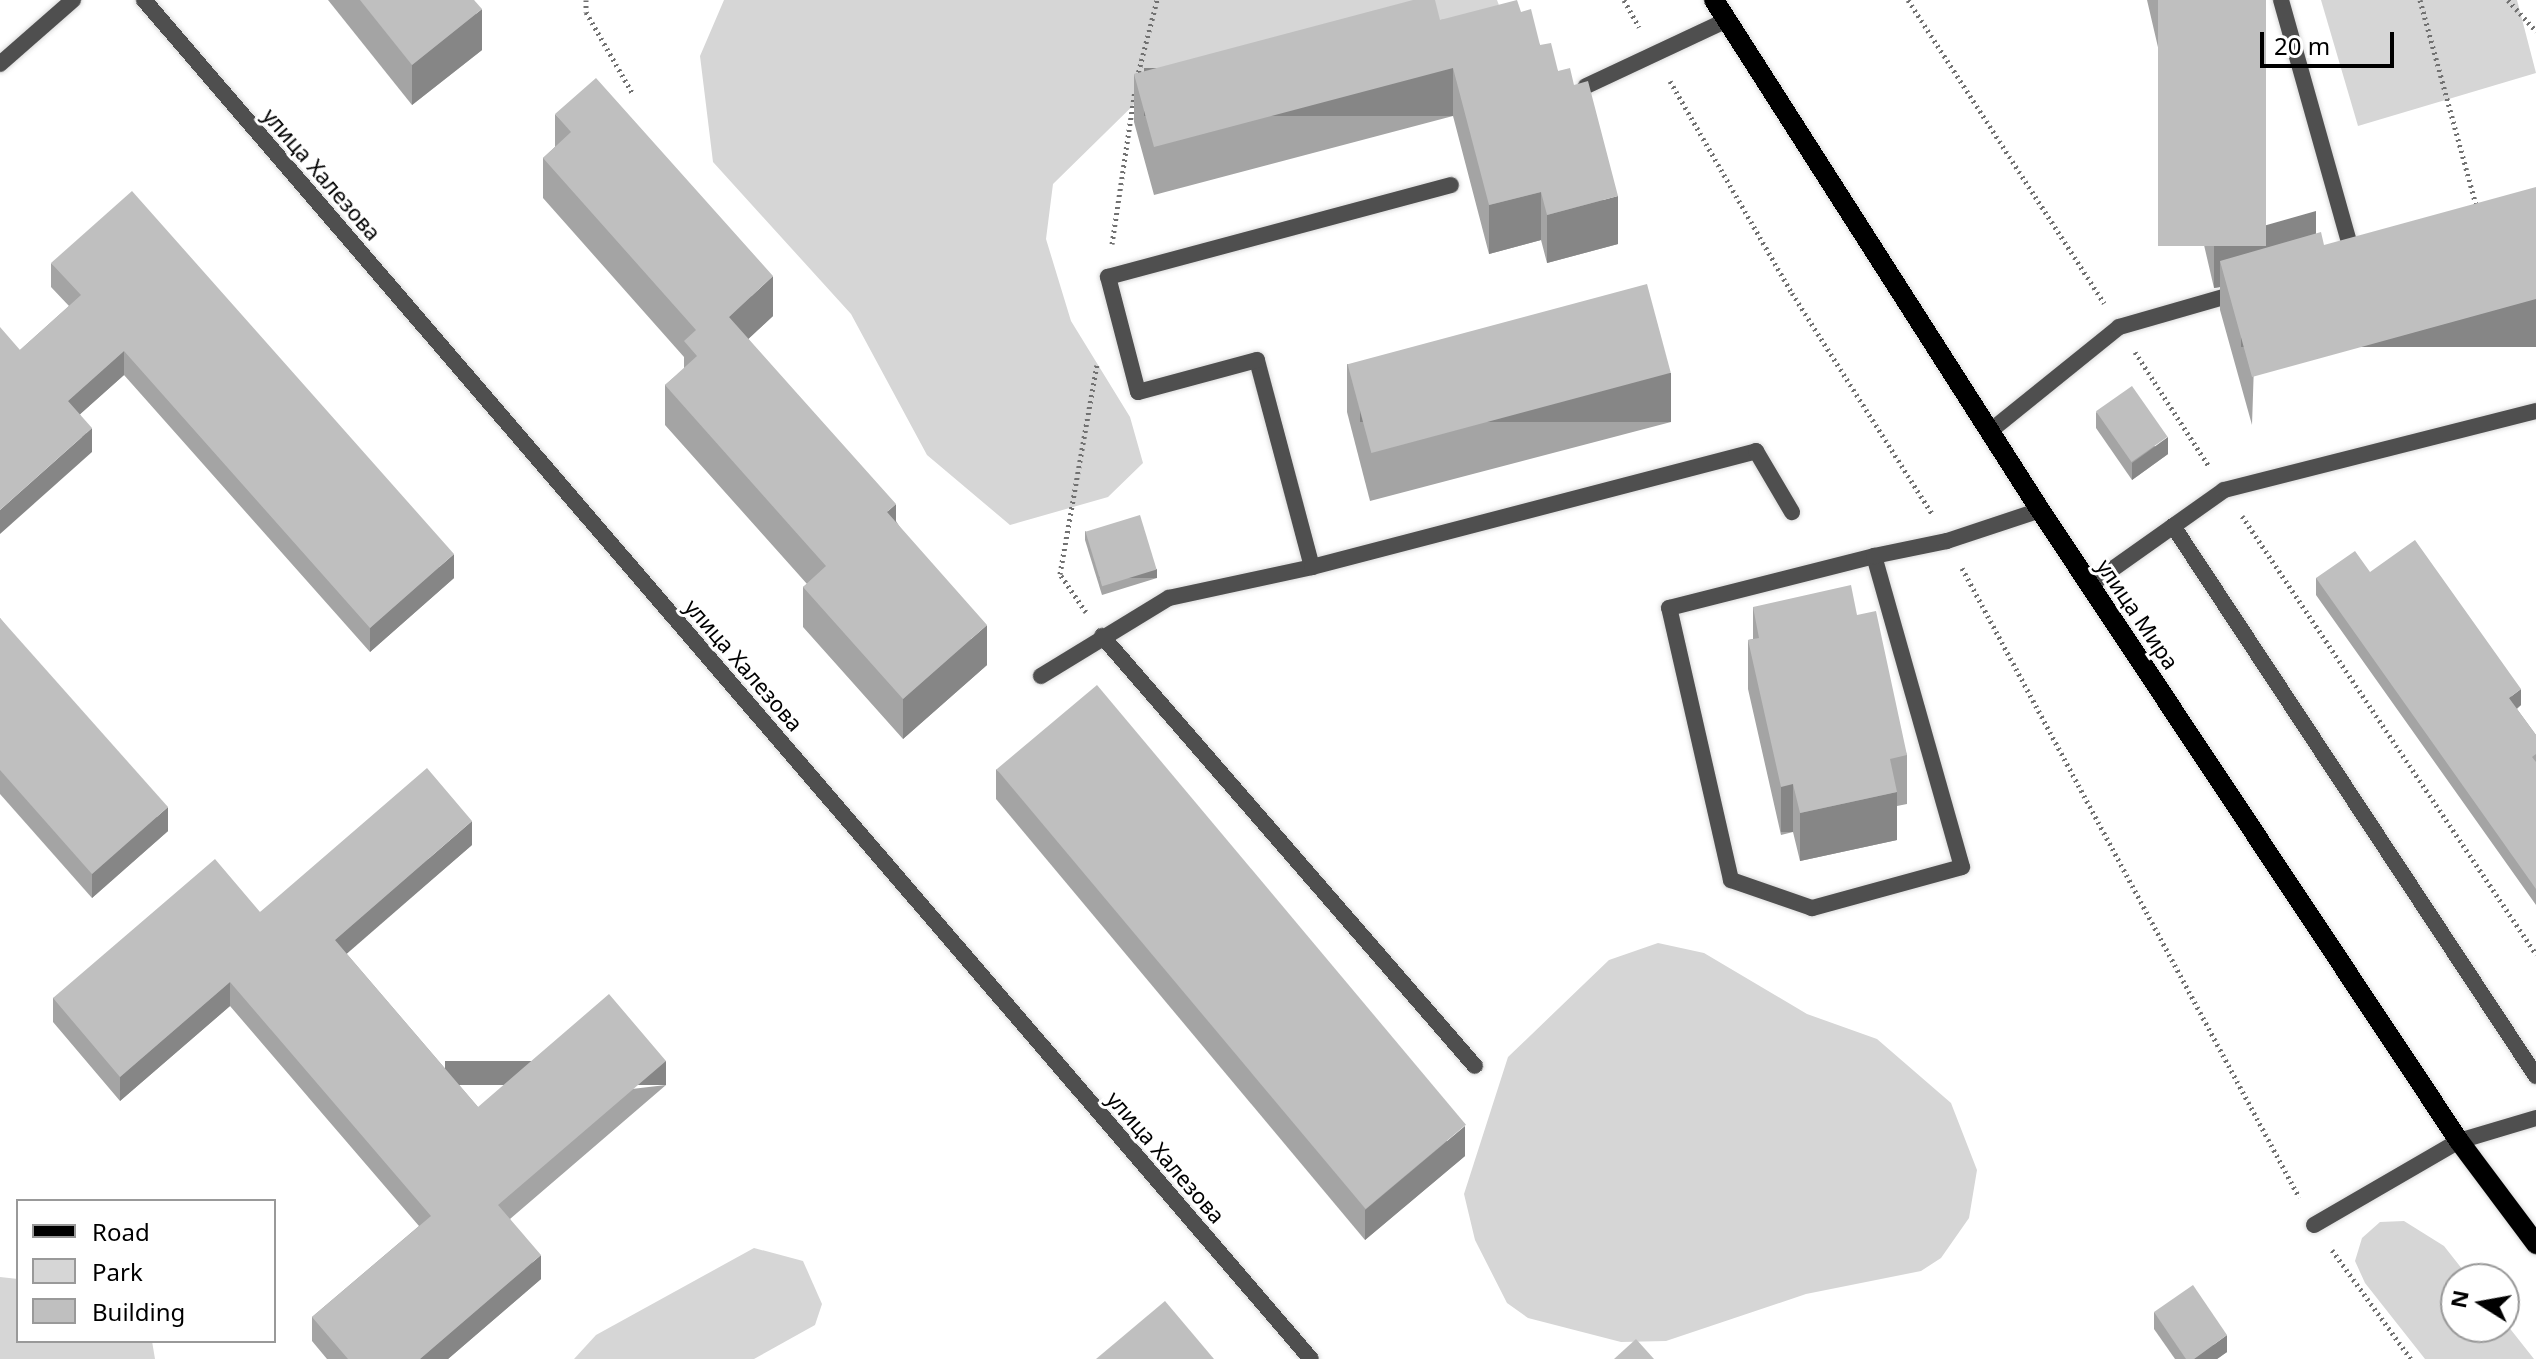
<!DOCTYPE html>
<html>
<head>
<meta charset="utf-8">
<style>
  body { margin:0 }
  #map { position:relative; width:2536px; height:1359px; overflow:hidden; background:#fff; font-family:"Noto Sans",sans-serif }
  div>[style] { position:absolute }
  .green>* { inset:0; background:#d6d6d6 }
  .path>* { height:5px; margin-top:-2.5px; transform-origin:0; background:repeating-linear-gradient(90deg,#717171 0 2px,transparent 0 6px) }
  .roads { filter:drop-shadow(0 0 2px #dbdbdb) drop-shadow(0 0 2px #dbdbdb) }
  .service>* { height:16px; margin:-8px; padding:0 8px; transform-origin:8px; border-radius:8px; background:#4f4f4f }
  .minor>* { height:16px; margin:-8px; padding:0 8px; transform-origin:8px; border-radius:8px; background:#4f4f4f }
  .primary>* { height:20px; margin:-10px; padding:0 10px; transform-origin:10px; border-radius:10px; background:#000 }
  .wall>* { inset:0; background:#a4a4a4 }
  .shaded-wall>* { inset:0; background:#868686; transform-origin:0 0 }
  .building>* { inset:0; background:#bfbfbf; transform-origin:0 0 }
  span { translate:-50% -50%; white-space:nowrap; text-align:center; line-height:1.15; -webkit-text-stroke:6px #fff; paint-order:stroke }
  .street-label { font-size:22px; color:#000 }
  .legend { position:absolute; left:16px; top:1199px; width:260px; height:144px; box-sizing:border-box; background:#fff; border:2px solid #999; margin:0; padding:10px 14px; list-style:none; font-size:24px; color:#000 }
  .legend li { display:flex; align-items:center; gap:16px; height:40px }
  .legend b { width:40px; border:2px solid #999 }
  .north { position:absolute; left:2440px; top:1263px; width:80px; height:80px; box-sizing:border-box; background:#fff; border:2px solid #999; border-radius:50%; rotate:281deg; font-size:22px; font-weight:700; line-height:32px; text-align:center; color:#000 }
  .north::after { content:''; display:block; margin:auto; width:28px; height:36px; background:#000; clip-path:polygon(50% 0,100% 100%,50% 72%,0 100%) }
  .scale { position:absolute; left:2260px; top:32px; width:134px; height:36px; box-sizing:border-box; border:4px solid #000; border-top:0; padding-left:10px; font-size:24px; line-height:28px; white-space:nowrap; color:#000; -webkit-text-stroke:6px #fff; paint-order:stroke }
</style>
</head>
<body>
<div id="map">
  <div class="green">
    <i style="clip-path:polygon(724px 0,1497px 0,1503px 16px,1156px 83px,1053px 184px,1046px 239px,1071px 321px,1130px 417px,1143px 463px,1108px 497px,1010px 525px,927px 455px,851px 314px,713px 162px,700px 56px)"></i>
    <i style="clip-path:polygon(2321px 0,2517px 0,2536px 73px,2358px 126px)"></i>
    <i style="clip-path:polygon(1658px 943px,1704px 953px,1807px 1014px,1877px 1039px,1951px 1103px,1977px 1170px,1969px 1218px,1941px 1258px,1921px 1271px,1806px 1294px,1666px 1341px,1621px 1342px,1528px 1318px,1507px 1303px,1475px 1240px,1464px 1194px,1508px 1057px,1609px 960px)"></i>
    <i style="clip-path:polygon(2404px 1221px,2444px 1246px,2470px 1279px,2456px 1279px,2456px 1327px,2504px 1327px,2504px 1321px,2534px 1359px,2425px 1359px,2365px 1283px,2355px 1261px,2362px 1238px,2380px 1222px)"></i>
    <i style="clip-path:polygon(754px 1248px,803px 1261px,822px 1304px,815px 1325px,754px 1359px,574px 1359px,596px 1335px)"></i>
    <i style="clip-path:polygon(0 1277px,18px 1279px,18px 1341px,152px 1341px,155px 1359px,0 1359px)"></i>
  </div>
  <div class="path">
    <i style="left:586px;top:0;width:12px;rotate:90deg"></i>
    <i style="left:586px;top:12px;width:95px;rotate:60.2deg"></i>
    <i style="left:1624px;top:0;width:31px;rotate:61deg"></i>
    <i style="left:1908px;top:0;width:361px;rotate:57.1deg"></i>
    <i style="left:2420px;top:0;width:217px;rotate:74.7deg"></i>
    <i style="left:2508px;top:0;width:42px;rotate:47.9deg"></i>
    <i style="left:1137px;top:78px;width:81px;rotate:-75.6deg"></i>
    <i style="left:1670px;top:81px;width:245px;rotate:60.1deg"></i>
    <i style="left:1792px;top:293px;width:262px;rotate:57.6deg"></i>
    <i style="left:1112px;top:244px;width:155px;rotate:-81.5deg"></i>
    <i style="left:2135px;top:352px;width:135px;rotate:57.1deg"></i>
    <i style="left:2242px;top:516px;width:528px;rotate:56.13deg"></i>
    <i style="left:1962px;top:568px;width:714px;rotate:61.82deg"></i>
    <i style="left:1086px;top:612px;width:46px;rotate:-124.4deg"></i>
    <i style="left:1060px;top:574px;width:212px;rotate:-80deg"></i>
    <i style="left:2332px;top:1250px;width:135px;rotate:54.1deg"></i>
  </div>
  <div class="roads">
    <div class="service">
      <i style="left:2281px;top:0;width:266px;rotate:74.3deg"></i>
      <i style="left:0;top:64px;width:97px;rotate:-41.2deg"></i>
      <i style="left:1586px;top:86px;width:156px;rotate:-25.1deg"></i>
      <i style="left:1989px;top:432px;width:167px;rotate:-38.9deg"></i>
      <i style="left:2119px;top:327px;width:127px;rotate:-16deg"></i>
      <i style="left:2173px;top:526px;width:659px;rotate:56.58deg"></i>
      <i style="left:1874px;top:556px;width:323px;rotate:74.2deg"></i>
      <i style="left:1962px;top:867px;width:156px;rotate:164.7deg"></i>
      <i style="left:1812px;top:908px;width:86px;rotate:-160.9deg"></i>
      <i style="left:1731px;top:880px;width:279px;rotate:-102.8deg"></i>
      <i style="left:1669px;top:608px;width:211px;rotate:-14.2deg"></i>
      <i style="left:1874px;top:556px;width:75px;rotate:-11.6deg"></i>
      <i style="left:1947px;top:541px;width:98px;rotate:-18.4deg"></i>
      <i style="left:1312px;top:567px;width:214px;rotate:-104.9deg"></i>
      <i style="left:1257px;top:360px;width:123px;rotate:164.9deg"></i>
      <i style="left:1138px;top:392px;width:119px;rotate:-104.6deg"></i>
      <i style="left:1108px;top:277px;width:355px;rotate:-15deg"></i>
      <i style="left:2090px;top:585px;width:164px;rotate:-35.3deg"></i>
      <i style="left:2224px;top:490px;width:322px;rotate:-14.2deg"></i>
      <i style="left:1102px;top:636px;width:569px;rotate:49.06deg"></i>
      <i style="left:1041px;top:676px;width:150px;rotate:-31.4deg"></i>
      <i style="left:1169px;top:598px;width:146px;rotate:-12.2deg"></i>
      <i style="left:1312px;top:567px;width:459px;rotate:-14.6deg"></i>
      <i style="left:1756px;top:451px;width:71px;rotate:59.5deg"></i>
      <i style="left:2314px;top:1225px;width:168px;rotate:-30.1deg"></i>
      <i style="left:2459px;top:1141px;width:80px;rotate:-16.6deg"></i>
    </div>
    <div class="minor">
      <i style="left:144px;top:0;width:1791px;rotate:49.35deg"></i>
    </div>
    <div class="primary">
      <i style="left:1714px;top:0;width:605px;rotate:57.41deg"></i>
      <i style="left:2040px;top:510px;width:757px;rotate:56.41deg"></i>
      <i style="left:2459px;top:1141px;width:129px;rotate:53.2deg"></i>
    </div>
  </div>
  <div class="wall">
    <i style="clip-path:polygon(328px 0,474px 0,482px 50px,412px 105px)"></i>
    <i style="clip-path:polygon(2147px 0,2266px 0,2252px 425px,2220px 310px,2220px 287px,2214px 288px)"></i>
    <i style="clip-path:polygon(1521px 12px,1540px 45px,1558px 71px,1618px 244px,1547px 263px,1541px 240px,1489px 254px,1453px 116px,1154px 195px,1134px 122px,1134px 74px,1440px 20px)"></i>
    <i style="clip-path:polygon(555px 114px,773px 316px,748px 339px,896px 521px,987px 665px,903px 739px,803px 627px,803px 587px,807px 584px,665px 425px,665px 385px,684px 369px,684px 357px,543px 198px,543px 158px,555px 147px)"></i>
    <i style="clip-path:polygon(51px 263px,454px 578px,370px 652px,124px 375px,80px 414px,92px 452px,20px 350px,69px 306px,51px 287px)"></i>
    <i style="clip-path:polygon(1347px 364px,1671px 422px,1370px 501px,1347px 412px)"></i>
    <i style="clip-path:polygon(2096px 412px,2168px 454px,2132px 480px,2096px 428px)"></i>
    <i style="clip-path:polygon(1085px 531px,1157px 578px,1102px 595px,1085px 540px)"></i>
    <i style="clip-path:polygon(2370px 572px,2521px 705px,2517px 709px,2536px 735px,2536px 905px,2316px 595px,2316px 578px)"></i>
    <i style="clip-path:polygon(1753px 607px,1857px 615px,1907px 755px,1907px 804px,1897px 806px,1897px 840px,1800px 861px,1793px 832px,1781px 835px,1748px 689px,1748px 640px,1753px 639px)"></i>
    <i style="clip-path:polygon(0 618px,168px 831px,92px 898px,0 794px)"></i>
    <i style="clip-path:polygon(996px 769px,1465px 1156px,1365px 1240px,996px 799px)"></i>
    <i style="clip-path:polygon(472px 845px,346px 953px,478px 1107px,666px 1085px,510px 1219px,541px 1279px,448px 1359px,327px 1359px,312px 1341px,312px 1317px,419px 1226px,230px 1006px,120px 1101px,53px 1022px,53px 998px,260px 912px)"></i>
    <i style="clip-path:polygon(2154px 1312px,2227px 1352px,2217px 1359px,2175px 1359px,2154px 1329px)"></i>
  </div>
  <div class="shaded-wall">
    <i style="clip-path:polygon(482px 9px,482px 50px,412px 105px,412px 65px)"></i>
    <i style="left:1453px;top:68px;width:48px;height:309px;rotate:90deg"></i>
    <i style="clip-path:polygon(1541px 192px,1541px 240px,1489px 254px,1489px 205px)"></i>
    <i style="clip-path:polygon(1618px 196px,1618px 244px,1547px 263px,1547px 215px)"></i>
    <i style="clip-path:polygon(2316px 211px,2316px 259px,2220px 261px,2220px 287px,2214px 288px,2214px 240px)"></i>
    <i style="clip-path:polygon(773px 276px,773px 316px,729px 357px,729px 317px)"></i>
    <i style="left:2536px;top:299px;width:48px;height:295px;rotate:90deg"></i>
    <i style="clip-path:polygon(124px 351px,124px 375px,68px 425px,68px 401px)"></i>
    <i style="left:1671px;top:373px;width:49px;height:311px;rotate:90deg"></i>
    <i style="clip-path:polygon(92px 428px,92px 452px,0 534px,0 510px)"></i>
    <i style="clip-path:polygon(2168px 437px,2168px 454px,2132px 480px,2132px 463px)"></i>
    <i style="clip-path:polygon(896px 504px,896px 544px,887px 512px)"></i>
    <i style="clip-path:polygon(454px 554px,454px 578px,370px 652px,370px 628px)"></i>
    <i style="left:1157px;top:569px;width:9px;height:58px;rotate:90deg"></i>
    <i style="clip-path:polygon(987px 625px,987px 665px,903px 739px,903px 699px)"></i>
    <i style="clip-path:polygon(2521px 689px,2521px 705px,2509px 714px,2509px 698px)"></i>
    <i style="left:1793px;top:784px;width:48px;height:12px;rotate:90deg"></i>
    <i style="clip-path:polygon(1897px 792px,1897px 840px,1800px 861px,1800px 813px)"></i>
    <i style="clip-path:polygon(168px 807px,168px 831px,92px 898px,92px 874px)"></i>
    <i style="clip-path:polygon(472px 821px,472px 845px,335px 964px,335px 940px)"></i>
    <i style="clip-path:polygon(230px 982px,230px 1006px,120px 1101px,120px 1077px)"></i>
    <i style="left:666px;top:1061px;width:24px;height:221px;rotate:90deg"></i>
    <i style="clip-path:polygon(1465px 1126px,1465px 1156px,1365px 1240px,1365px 1210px)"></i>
    <i style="clip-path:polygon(541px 1255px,541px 1279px,448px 1359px,420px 1359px)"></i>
    <i style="clip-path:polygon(2227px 1335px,2227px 1352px,2217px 1359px,2194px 1359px)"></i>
  </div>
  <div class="building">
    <i style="clip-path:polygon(360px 0,474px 0,482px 9px,412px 65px)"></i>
    <i style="clip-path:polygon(1413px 0,1435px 0,1440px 20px,1517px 0,1521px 12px,1531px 9px,1540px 45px,1551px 43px,1558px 71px,1570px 68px,1574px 85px,1588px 81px,1618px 196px,1547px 215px,1541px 192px,1489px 205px,1453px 68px,1154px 147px,1134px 74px)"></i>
    <i style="left:2158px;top:0;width:108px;height:246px"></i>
    <i style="clip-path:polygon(596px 78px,773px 276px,729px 317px,896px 504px,887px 512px,987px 625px,903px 699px,803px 587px,826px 566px,665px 385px,697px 356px,684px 341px,696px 330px,543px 158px,571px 132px,555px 114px)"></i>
    <i style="clip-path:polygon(2536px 187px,2536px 299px,2252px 377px,2220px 261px,2321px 232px,2324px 245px)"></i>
    <i style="clip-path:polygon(132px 191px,454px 554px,370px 628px,124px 351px,68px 401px,92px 428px,0 510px,0 327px,20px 350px,81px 295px,51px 263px)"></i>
    <i style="left:1647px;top:284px;width:92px;height:310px;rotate:75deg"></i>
    <i style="left:2132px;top:386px;width:62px;height:44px;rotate:55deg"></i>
    <i style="left:1140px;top:515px;width:57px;height:57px;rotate:73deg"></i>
    <i style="clip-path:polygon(2415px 540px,2521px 689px,2509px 698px,2536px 735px,2536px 754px,2532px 757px,2536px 762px,2536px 889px,2316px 578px,2355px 551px,2370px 572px)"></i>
    <i style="clip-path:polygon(1851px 585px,1857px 615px,1876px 611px,1907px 755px,1890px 759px,1897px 792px,1800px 813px,1793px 784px,1781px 787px,1748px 640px,1759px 638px,1753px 607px)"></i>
    <i style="clip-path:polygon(0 618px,168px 807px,92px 874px,0 770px)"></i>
    <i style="left:1097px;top:685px;width:574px;height:131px;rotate:50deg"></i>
    <i style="clip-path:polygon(427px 768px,472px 821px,335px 940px,478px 1107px,609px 994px,666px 1061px,498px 1205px,541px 1255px,420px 1359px,348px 1359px,312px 1317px,431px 1216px,230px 982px,120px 1077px,53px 998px,215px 859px,260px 912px)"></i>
    <i style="clip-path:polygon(2193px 1285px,2227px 1335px,2194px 1359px,2186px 1359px,2154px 1312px)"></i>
    <i style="clip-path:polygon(1165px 1301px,1214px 1359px,1096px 1359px)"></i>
    <i style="clip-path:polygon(1636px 1339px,1654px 1359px,1614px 1359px)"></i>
  </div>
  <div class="street-label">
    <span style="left:322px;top:174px;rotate:49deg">улица Халезова</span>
    <span style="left:2138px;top:614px;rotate:56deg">улица Мира</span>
    <span style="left:744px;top:665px;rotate:49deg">улица Халезова</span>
    <span style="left:1166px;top:1157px;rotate:49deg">улица Халезова</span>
  </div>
  <ul class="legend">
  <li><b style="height:10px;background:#000"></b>Road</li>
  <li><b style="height:22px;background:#d6d6d6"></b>Park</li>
  <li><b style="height:22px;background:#bfbfbf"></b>Building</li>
  </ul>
  <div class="north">N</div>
  <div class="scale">20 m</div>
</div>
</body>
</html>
